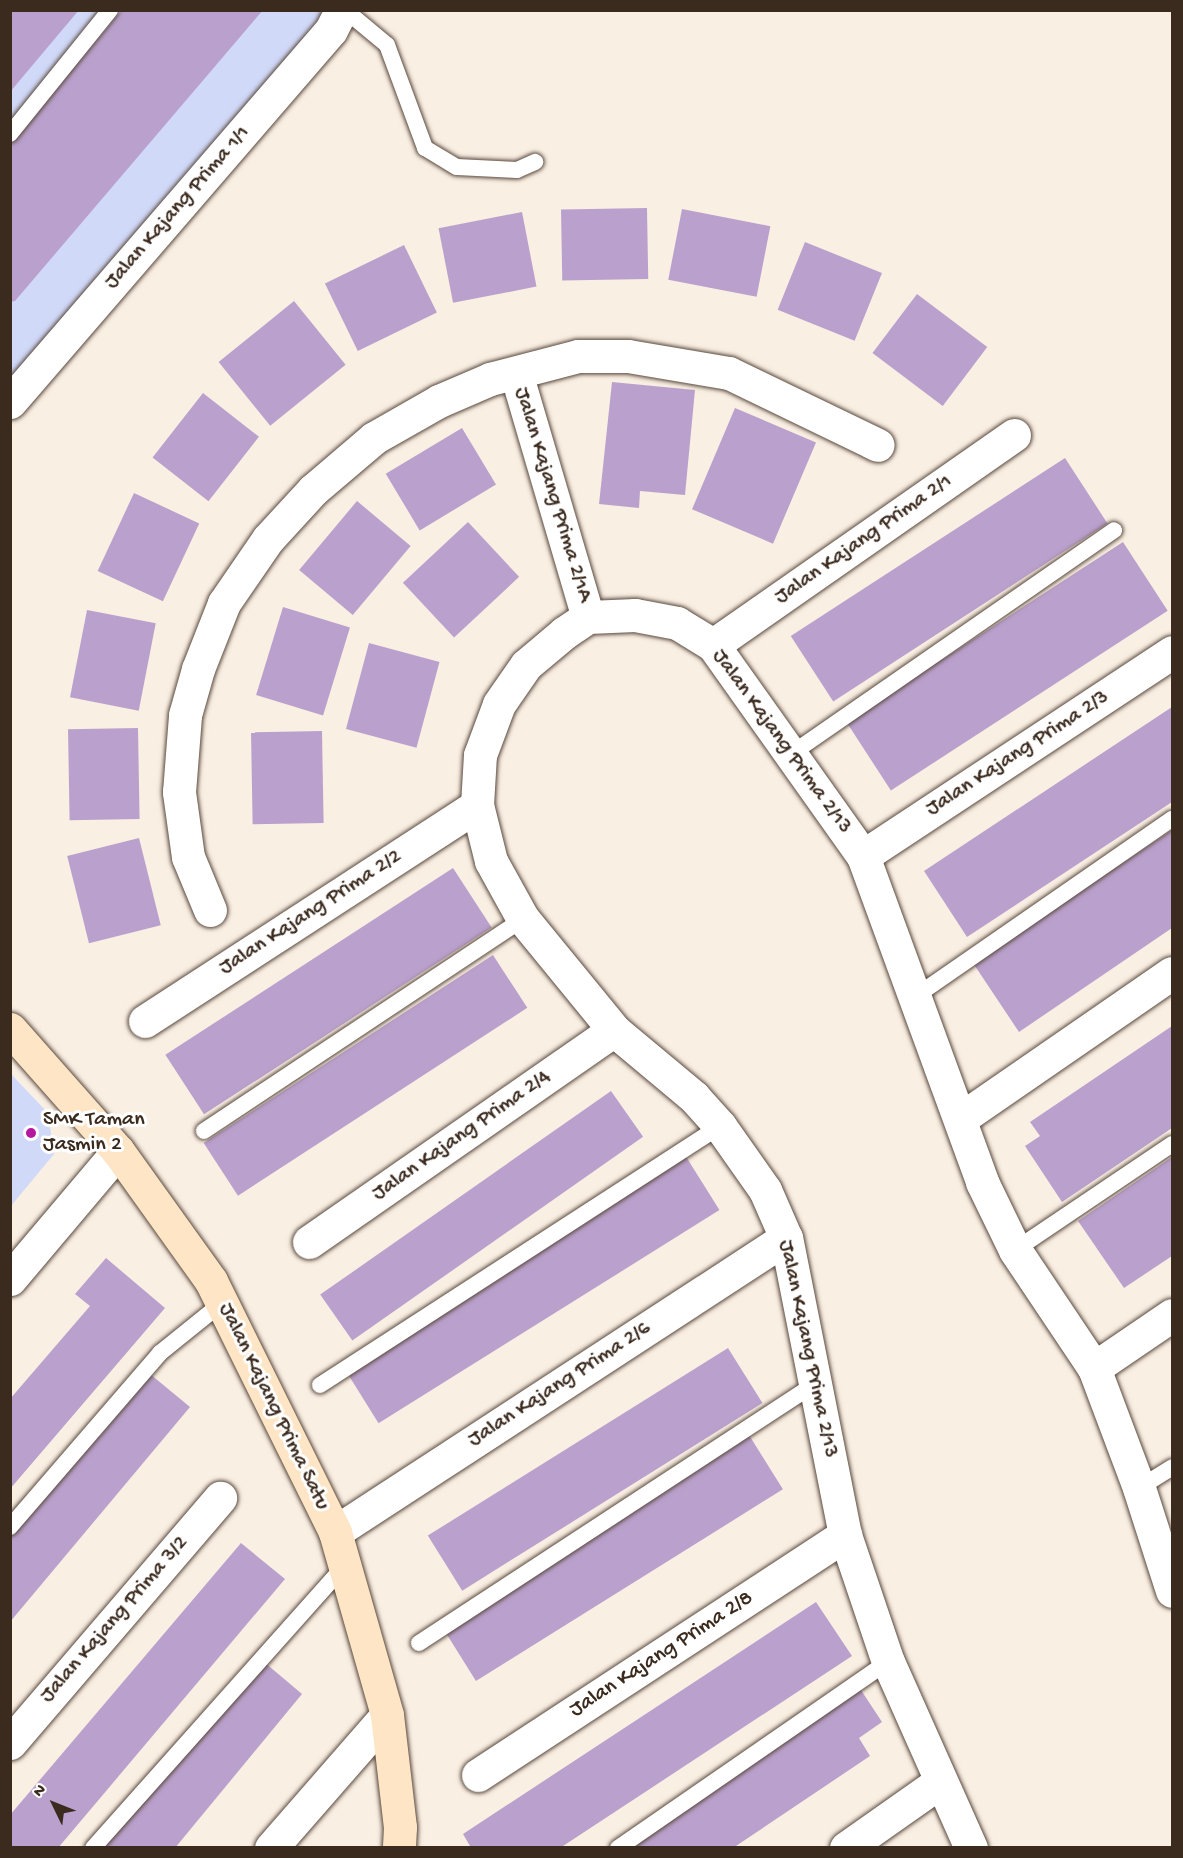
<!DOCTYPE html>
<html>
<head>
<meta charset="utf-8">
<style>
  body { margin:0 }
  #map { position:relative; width:1183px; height:1858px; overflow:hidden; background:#faefe3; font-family:"Gochi Hand",sans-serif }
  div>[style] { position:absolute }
  .built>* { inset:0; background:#d1d9f9 }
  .building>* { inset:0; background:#baa1cd; transform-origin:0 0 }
  .roads { filter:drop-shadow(0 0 2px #58483c) drop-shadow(0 0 2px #58483c) }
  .lane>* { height:16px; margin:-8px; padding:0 8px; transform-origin:8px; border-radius:8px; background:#fff }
  .street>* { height:33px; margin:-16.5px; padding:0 16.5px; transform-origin:16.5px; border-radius:16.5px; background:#fff }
  .secondary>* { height:33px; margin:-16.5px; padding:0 16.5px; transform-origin:16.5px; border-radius:16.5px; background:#fde5c5 }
  .dots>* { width:16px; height:16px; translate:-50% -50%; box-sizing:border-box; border:3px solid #fff; border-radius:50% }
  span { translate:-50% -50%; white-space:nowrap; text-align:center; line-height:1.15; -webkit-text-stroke:6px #fff; paint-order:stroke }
  .street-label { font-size:22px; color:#3b2a1e }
  .poi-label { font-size:22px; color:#3b2a1e }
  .left { translate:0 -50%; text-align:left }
  .frame { position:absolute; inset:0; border:12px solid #3b2a1e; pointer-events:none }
  .north { position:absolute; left:24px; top:1774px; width:60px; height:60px; -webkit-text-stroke:4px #fff; paint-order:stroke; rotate:313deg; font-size:16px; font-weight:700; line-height:24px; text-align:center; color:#3b2a1e }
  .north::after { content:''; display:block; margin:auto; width:21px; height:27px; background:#3b2a1e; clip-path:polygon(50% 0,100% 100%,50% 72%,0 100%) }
</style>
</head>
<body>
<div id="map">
  <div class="built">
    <i style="clip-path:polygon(11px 11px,326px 11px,11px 382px)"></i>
    <i style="clip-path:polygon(11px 1074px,48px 1113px,54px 1154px,11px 1206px)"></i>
  </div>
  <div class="building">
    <i style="clip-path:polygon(10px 10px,79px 10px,10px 92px)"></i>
    <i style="clip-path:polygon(122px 10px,263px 10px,15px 301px,10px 302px,10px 145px)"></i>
    <i style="left:647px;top:208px;width:71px;height:86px;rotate:89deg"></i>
    <i style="left:682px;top:209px;width:90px;height:72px;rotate:11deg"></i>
    <i style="left:522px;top:212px;width:76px;height:85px;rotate:79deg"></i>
    <i style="left:805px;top:242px;width:83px;height:73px;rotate:22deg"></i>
    <i style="left:404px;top:245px;width:75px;height:88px;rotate:64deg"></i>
    <i style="left:917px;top:294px;width:88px;height:74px;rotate:37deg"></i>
    <i style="left:294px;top:301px;width:82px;height:97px;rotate:51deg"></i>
    <i style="clip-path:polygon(612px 382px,695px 390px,685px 495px,640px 491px,639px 508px,599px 504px)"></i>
    <i style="left:203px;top:393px;width:71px;height:82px;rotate:38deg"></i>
    <i style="left:735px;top:408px;width:88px;height:110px;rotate:23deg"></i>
    <i style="left:462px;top:428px;width:66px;height:89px;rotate:59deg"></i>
    <i style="left:1065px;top:458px;width:78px;height:327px;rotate:57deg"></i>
    <i style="left:134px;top:493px;width:72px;height:86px;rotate:25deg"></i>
    <i style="left:357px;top:501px;width:70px;height:90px;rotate:40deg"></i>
    <i style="left:468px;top:522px;width:75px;height:89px;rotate:47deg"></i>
    <i style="left:1123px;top:542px;width:82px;height:330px;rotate:57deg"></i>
    <i style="left:283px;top:607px;width:70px;height:92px;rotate:17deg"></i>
    <i style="left:87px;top:610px;width:70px;height:89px;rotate:11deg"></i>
    <i style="left:369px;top:643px;width:73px;height:89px;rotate:15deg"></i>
    <i style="clip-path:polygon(1172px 707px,1172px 802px,967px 937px,924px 871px)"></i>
    <i style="left:138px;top:728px;width:91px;height:70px;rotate:89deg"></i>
    <i style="left:322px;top:731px;width:92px;height:71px;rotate:89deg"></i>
    <i style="clip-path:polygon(1172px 830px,1172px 928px,1019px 1032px,973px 963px)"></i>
    <i style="left:139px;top:838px;width:90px;height:74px;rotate:76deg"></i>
    <i style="left:453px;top:868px;width:71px;height:343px;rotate:57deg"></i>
    <i style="left:493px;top:955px;width:63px;height:345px;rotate:57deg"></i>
    <i style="clip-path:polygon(1172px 1026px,1172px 1128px,1062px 1202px,1025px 1146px,1040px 1136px,1030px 1122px)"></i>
    <i style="left:611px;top:1091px;width:56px;height:355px;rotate:55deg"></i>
    <i style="left:685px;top:1155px;width:65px;height:402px;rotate:58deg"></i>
    <i style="clip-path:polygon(1172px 1157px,1172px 1256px,1124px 1288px,1078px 1221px)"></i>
    <i style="clip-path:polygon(106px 1258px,165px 1308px,10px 1489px,10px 1399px,90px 1306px,75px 1294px)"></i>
    <i style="left:728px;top:1348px;width:65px;height:354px;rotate:58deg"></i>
    <i style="clip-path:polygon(144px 1369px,190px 1407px,10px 1622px,10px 1528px)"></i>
    <i style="left:749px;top:1435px;width:64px;height:362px;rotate:58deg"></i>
    <i style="clip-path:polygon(241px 1543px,285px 1579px,58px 1848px,10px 1848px,10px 1815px)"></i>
    <i style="clip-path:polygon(816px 1602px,852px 1656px,560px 1848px,468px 1848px,470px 1846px,463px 1834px)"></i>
    <i style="clip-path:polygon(257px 1656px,302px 1694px,175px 1848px,99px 1848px)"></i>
    <i style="clip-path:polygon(859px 1687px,882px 1722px,859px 1738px,870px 1756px,733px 1848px,619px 1848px)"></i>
  </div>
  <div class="roads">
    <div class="lane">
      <i style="left:345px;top:10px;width:55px;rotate:39.8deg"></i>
      <i style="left:387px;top:45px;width:110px;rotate:69.7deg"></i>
      <i style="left:425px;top:148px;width:37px;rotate:31deg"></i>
      <i style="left:457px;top:167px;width:60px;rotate:2.9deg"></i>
      <i style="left:517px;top:170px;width:20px;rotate:-24deg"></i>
      <i style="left:10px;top:134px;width:159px;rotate:-51.1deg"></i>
      <i style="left:791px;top:754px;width:393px;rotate:-34.7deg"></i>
      <i style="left:916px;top:996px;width:311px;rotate:-34.7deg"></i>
      <i style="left:204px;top:1131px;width:383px;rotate:-33.6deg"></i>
      <i style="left:1015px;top:1250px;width:189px;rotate:-34deg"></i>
      <i style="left:320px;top:1385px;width:477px;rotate:-32.9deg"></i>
      <i style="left:1139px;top:1488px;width:39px;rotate:-32deg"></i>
      <i style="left:10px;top:1527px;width:230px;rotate:-49.2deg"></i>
      <i style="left:160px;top:1353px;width:80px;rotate:-38.9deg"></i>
      <i style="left:419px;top:1643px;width:473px;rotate:-33.2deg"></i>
      <i style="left:93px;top:1848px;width:380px;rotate:-48.3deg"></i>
      <i style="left:618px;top:1848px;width:328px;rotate:-34.6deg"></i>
    </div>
    <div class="street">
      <i style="left:516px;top:373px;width:254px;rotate:73.6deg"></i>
      <i style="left:10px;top:402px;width:491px;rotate:-49.2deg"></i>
      <i style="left:331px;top:30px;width:22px;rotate:-63deg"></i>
      <i style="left:713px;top:645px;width:367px;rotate:-34.9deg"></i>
      <i style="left:863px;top:856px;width:370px;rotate:-33.4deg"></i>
      <i style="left:210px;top:910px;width:57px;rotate:-112.5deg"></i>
      <i style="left:188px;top:857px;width:66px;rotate:-97.9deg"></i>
      <i style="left:179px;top:792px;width:77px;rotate:-85.5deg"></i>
      <i style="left:185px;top:715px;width:48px;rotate:-74.2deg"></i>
      <i style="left:198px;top:669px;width:71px;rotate:-68.5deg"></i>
      <i style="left:224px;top:603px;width:78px;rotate:-55.5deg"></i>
      <i style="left:268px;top:539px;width:67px;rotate:-47.4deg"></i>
      <i style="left:313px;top:490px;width:80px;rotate:-40.4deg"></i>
      <i style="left:374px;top:438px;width:75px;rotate:-29.6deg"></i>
      <i style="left:439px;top:401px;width:56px;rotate:-23.3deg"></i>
      <i style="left:490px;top:379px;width:91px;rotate:-14.6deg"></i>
      <i style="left:578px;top:356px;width:50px"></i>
      <i style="left:628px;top:356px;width:102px;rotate:9.6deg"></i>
      <i style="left:729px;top:373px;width:165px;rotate:25.8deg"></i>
      <i style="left:145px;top:1021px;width:396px;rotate:-33deg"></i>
      <i style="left:960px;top:1119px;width:257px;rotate:-34.6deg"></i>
      <i style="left:309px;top:1242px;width:371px;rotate:-34.8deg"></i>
      <i style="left:10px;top:1279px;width:167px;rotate:-49.8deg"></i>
      <i style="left:1094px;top:1368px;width:94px;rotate:-34.2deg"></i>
      <i style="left:335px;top:1532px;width:538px;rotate:-33.1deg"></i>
      <i style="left:10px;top:1743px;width:323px;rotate:-49.4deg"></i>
      <i style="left:478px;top:1775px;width:439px;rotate:-33.2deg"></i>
      <i style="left:271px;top:1848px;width:176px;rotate:-48.9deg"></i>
      <i style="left:846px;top:1848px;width:115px;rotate:-35.1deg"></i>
      <i style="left:971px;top:1848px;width:204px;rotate:-114deg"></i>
      <i style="left:888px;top:1662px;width:134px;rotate:-108.7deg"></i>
      <i style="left:845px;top:1535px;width:303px;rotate:-101.2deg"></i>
      <i style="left:786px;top:1238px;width:52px;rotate:-113.6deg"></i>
      <i style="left:765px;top:1190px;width:78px;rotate:-125.1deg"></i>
      <i style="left:720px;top:1126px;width:39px;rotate:-132deg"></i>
      <i style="left:694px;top:1097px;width:104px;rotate:-140.1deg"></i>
      <i style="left:614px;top:1030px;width:144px;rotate:-129.3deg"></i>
      <i style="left:523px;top:919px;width:66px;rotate:-118.9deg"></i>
      <i style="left:491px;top:861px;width:58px;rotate:-104deg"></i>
      <i style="left:477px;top:805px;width:50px;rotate:-86.6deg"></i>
      <i style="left:480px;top:755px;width:54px;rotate:-69.6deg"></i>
      <i style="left:499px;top:704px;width:47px;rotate:-55.3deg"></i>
      <i style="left:526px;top:665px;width:50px;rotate:-40.1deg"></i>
      <i style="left:564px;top:633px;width:29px;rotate:-34deg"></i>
      <i style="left:588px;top:617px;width:47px;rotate:-2.4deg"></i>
      <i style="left:635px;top:615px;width:43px;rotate:10.8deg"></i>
      <i style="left:677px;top:623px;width:42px;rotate:31.4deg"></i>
      <i style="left:713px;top:645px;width:259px;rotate:54.6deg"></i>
      <i style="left:863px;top:856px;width:347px;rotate:69.9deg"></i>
      <i style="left:982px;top:1182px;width:76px;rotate:64.1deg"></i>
      <i style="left:1015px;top:1250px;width:142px;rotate:56.2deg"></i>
      <i style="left:1094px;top:1368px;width:128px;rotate:69.4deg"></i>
      <i style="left:1139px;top:1488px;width:108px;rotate:72.2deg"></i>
    </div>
    <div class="secondary">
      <i style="left:10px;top:1029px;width:163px;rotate:48.5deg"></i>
      <i style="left:118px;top:1151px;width:160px;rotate:54.4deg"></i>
      <i style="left:211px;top:1281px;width:280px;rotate:63.7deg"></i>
      <i style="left:335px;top:1532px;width:190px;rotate:74.1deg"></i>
      <i style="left:387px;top:1715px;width:113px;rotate:83.4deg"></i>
      <i style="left:400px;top:1827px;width:21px;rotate:93deg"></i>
    </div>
  </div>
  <div class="dots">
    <i style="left:31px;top:1133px;background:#b5179e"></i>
  </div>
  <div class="street-label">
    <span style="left:178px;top:208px;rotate:-49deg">Jalan Kajang Prima 1/1</span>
    <span style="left:552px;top:495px;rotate:73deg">Jalan Kajang Prima 2/1A</span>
    <span style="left:864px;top:540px;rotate:-35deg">Jalan Kajang Prima 2/1</span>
    <span style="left:781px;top:742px;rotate:54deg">Jalan Kajang Prima 2/13</span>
    <span style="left:1018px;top:754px;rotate:-33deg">Jalan Kajang Prima 2/3</span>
    <span style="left:311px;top:913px;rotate:-33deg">Jalan Kajang Prima 2/2</span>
    <span style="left:462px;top:1136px;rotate:-35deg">Jalan Kajang Prima 2/4</span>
    <span style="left:807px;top:1349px;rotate:78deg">Jalan Kajang Prima 2/13</span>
    <span style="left:560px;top:1385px;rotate:-33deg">Jalan Kajang Prima 2/6</span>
    <span style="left:273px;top:1407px;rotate:64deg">Jalan Kajang Prima Satu</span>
    <span style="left:115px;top:1620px;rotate:-49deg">Jalan Kajang Prima 3/2</span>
    <span style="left:662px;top:1655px;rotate:-33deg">Jalan Kajang Prima 2/8</span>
  </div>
  <div class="poi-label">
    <span class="left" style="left:43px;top:1133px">SMK Taman<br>Jasmin 2</span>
  </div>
  <div class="frame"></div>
  <div class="north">N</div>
</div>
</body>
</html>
